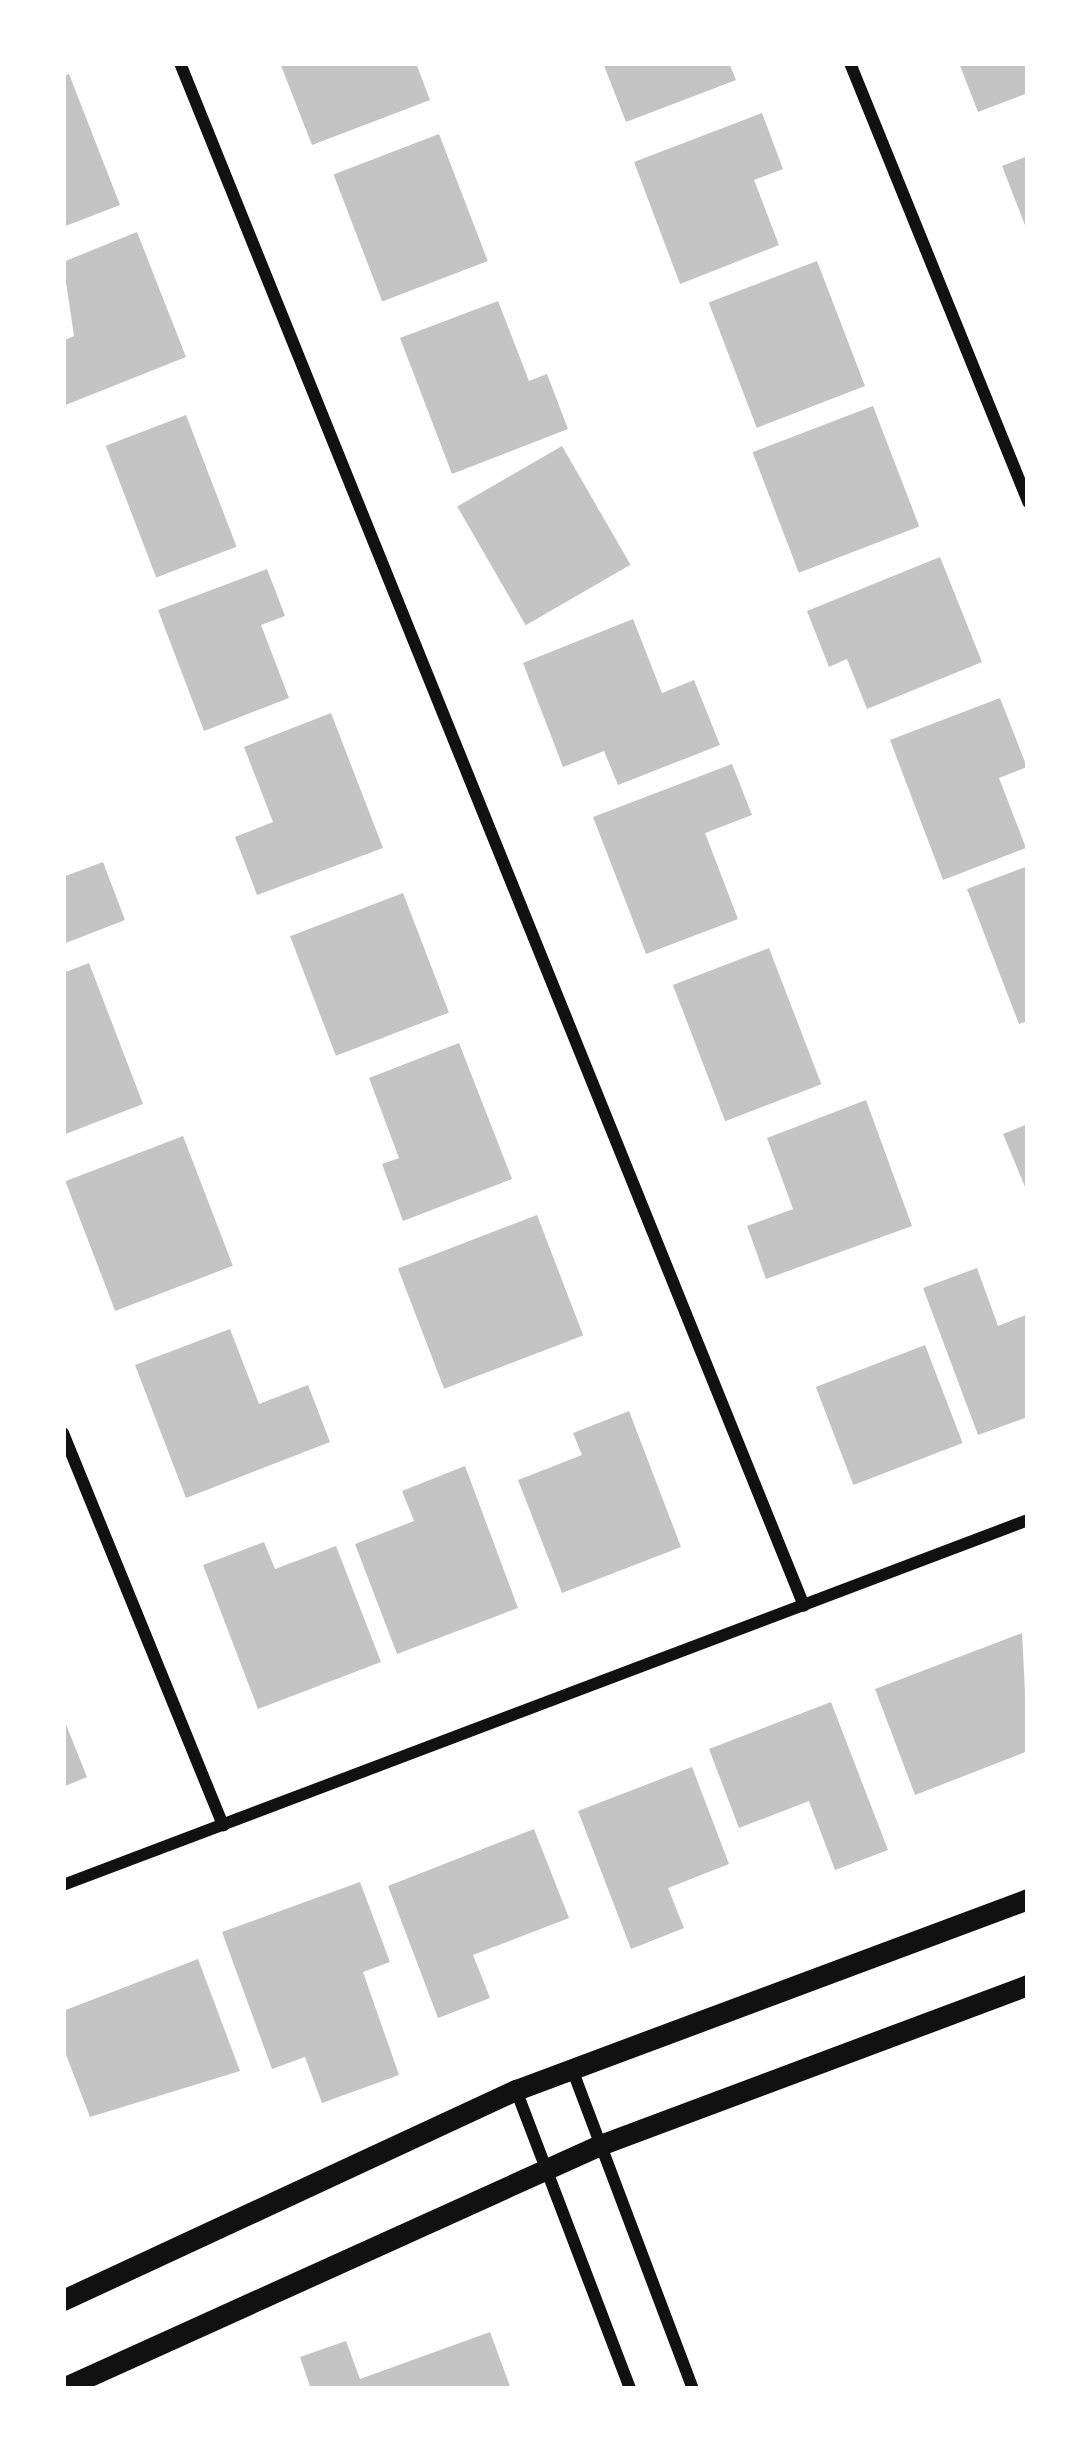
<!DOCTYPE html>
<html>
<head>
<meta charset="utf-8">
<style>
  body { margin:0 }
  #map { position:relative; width:1091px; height:2452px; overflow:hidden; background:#fff; font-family:Overpass,sans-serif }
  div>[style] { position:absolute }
  .building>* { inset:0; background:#c4c4c4; transform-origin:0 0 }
  .minor>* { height:12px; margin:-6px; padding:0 6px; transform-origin:6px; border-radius:6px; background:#111 }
  .tertiary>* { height:21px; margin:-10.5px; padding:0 10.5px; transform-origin:10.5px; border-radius:10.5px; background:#111 }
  span { translate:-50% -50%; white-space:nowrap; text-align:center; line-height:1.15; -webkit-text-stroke:12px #fff; paint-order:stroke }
  .frame { position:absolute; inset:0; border:66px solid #fff; pointer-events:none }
</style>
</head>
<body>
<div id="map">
  <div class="building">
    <i style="clip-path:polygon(280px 63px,416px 63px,430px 100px,312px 145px)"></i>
    <i style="clip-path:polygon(603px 63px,729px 63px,736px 80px,626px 122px)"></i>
    <i style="clip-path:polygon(959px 63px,1028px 63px,1028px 93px,978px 112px)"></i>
    <i style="clip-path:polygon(69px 74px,120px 205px,63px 227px,63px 76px)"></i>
    <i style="clip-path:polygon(762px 113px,783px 169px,754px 180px,779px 245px,680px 284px,634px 162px)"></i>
    <i style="left:439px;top:134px;width:136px;height:113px;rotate:69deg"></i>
    <i style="clip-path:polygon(1028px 156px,1028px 233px,1002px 166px)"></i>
    <i style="clip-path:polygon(137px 232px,186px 357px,63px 406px,63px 341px,74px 336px,63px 262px)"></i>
    <i style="left:817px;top:261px;width:134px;height:116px;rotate:69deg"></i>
    <i style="clip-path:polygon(498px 301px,529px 381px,547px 374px,568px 429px,452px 474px,400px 338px)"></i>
    <i style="left:873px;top:406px;width:129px;height:129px;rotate:69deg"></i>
    <i style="left:186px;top:415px;width:141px;height:86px;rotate:69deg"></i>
    <i style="left:562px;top:446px;width:137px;height:121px;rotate:60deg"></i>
    <i style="clip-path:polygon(940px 557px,982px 662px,867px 709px,847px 659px,829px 667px,807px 611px)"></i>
    <i style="clip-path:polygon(267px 569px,285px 616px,261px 625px,289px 698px,204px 731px,158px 610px)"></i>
    <i style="clip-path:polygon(633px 619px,662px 693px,694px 680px,720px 745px,618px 785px,604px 751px,563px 767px,523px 663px)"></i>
    <i style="clip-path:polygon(1000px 698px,1027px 767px,999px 778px,1026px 848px,943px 880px,890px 740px)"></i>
    <i style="clip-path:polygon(331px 713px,383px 848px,257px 895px,235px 837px,273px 822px,244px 747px)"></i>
    <i style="clip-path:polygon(732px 764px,752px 815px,705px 833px,738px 919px,646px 954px,593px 817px)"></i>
    <i style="clip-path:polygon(103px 862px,125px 920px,63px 944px,63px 877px)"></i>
    <i style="clip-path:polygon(1028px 866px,1028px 1021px,1019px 1024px,967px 889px)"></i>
    <i style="left:403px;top:893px;width:128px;height:121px;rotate:69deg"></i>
    <i style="left:769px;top:948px;width:146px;height:103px;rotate:69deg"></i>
    <i style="clip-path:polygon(89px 963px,143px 1104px,63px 1135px,63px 973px)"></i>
    <i style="clip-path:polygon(459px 1043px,512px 1179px,403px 1221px,382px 1164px,399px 1158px,369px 1078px)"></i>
    <i style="clip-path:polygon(866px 1100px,912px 1226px,766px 1279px,747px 1226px,793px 1209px,767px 1138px)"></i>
    <i style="clip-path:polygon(1028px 1124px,1028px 1194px,1003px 1134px)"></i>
    <i style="left:183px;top:1136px;width:139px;height:126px;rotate:69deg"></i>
    <i style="left:537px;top:1215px;width:129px;height:149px;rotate:69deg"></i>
    <i style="clip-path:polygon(977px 1268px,998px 1326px,1028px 1314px,1028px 1417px,978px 1435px,923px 1288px)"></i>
    <i style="clip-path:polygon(230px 1329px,259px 1404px,308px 1385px,330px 1442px,186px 1498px,135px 1365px)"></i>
    <i style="left:925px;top:1345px;width:105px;height:117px;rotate:69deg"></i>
    <i style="clip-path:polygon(629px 1411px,681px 1547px,562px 1593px,518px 1480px,582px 1455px,573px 1433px)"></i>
    <i style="clip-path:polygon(465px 1466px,518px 1608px,397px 1654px,355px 1544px,414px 1521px,402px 1491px)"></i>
    <i style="clip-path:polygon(264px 1542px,275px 1569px,336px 1546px,381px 1662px,258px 1709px,203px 1565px)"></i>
    <i style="clip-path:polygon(1022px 1633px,1028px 1751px,915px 1795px,875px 1689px)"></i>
    <i style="clip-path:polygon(831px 1702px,888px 1850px,835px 1870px,809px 1801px,739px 1828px,709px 1749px)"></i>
    <i style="clip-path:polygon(63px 1717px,87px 1777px,63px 1787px)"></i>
    <i style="clip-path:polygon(692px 1767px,729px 1864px,668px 1888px,684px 1928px,631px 1949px,578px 1811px)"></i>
    <i style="clip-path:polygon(534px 1829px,569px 1918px,473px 1955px,490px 1998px,438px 2018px,388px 1886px)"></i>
    <i style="clip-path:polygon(360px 1882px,390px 1962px,363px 1972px,399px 2075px,322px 2103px,305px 2057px,272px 2069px,222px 1932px)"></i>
    <i style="clip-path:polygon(198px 1959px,240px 2071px,90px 2117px,63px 2047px,63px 2011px)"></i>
    <i style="clip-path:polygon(490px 2332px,511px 2389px,311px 2389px,300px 2357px,346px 2341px,360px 2379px)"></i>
  </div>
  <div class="minor">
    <i style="left:180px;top:63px;width:1664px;rotate:67.98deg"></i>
    <i style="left:850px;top:63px;width:474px;rotate:67.9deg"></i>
    <i style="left:63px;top:1433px;width:424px;rotate:67.8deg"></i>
    <i style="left:63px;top:1885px;width:1032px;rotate:-20.72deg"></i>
    <i style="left:572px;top:2069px;width:342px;rotate:69.3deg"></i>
    <i style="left:516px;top:2090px;width:320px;rotate:69.1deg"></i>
  </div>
  <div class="tertiary">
    <i style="left:63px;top:2300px;width:499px;rotate:-24.9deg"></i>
    <i style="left:516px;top:2090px;width:546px;rotate:-20.46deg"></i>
    <i style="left:63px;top:2388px;width:589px;rotate:-24.35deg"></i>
    <i style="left:600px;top:2145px;width:457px;rotate:-20.5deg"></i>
  </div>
  <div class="frame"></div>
</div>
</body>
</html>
